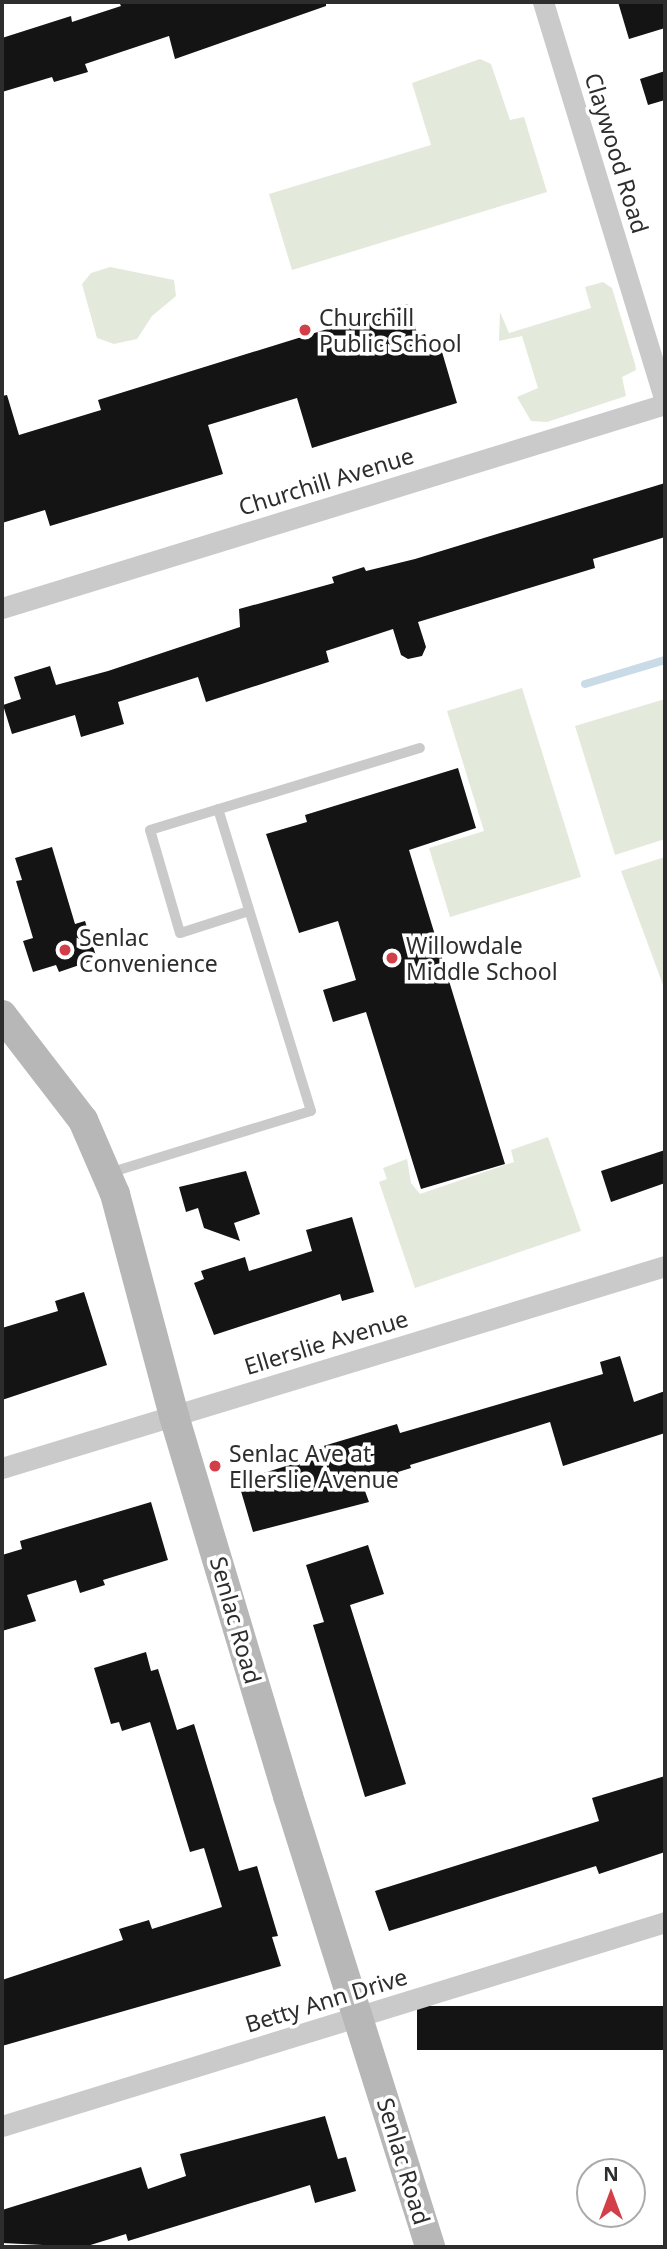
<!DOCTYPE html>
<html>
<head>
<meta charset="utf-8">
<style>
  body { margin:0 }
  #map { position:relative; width:667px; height:2249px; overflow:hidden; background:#fff; font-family:"Noto Sans",sans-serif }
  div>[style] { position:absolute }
  .green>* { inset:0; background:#e3e9db }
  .stream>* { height:8px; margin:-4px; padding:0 4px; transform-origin:4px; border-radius:4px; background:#c9dbe7 }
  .building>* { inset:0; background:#141414; transform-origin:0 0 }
  .lane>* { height:10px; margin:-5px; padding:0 5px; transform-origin:5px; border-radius:5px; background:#cacaca }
  .street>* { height:21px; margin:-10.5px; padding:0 10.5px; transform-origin:10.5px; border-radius:10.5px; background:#cacaca }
  .secondary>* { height:30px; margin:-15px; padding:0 15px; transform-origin:15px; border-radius:15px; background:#b7b7b7 }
  .dots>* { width:19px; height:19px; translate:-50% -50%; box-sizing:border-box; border:4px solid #fff; border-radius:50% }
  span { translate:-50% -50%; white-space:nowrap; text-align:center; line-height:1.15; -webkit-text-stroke:7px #fff; paint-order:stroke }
  .street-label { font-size:23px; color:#2d2d2d }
  .poi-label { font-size:23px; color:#2d2d2d }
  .left { translate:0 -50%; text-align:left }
  .frame { position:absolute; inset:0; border:4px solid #2d2d2d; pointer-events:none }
  .north { position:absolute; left:576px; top:2158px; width:70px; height:70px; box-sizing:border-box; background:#fff; border:2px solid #ababab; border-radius:50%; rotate:0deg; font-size:19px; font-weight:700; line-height:28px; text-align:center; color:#2d2d2d }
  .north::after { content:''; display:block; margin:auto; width:24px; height:32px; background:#d33f49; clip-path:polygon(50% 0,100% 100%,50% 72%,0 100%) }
</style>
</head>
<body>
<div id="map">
  <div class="green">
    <i style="clip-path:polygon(480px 59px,491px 64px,510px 120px,524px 117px,547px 192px,292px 270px,269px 194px,431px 145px,412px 83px)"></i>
    <i style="clip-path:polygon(110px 267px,174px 280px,176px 296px,152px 316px,137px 339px,114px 344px,97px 338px,82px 284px,91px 273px)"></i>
    <i style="clip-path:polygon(603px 282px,612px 288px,635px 364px,636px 370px,622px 377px,626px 396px,547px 422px,531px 421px,517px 397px,538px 388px,522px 336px,499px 341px,500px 312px,509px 333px,591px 308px,585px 287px)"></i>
    <i style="clip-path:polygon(522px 688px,581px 877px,450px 917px,429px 848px,484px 831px,447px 711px)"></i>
    <i style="clip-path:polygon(665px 699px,665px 839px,615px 855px,575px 726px)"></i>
    <i style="clip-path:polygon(665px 857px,665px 984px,663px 985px,621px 871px)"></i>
    <i style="clip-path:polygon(548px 1137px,581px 1231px,415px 1288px,379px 1182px,387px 1179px,383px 1168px,407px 1159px,411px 1183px,420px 1194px,514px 1162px,511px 1150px)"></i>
  </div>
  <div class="stream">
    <i style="left:585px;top:684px;width:84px;rotate:-16.7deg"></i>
  </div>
  <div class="building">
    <i style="clip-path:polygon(119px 2px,326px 2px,326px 6px,175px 59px,169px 36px,85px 64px,88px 72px,54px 82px,52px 77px,2px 92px,2px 38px,71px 16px,72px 22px,121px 6px)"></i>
    <i style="clip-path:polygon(618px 2px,665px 2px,665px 28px,629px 39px)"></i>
    <i style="clip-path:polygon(665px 71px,665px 100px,648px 105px,640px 79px)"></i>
    <i style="clip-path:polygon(408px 304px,418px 336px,425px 334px,430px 348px,440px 345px,457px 403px,312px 448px,297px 398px,208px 425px,223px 474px,50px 526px,45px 510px,2px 523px,2px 396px,7px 395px,19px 435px,101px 410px,98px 400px)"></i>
    <i style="clip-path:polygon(665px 483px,665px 537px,593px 559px,595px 568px,418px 622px,426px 647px,422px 656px,408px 659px,401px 655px,393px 629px,326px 651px,329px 662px,206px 702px,198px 677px,118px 702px,124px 724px,81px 737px,75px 715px,12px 734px,3px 705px,21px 699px,14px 677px,50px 666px,56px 685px,108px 671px,240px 627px,239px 609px,334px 583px,332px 577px,364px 567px,366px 571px,415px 559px)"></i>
    <i style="clip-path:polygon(458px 768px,476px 828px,409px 850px,505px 1164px,421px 1189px,366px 1012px,333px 1022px,323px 990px,356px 980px,338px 921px,299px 933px,266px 834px,307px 822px,305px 815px)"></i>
    <i style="clip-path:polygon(52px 847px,75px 924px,85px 921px,97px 959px,59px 972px,56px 965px,33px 972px,23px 941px,33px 938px,16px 881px,22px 880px,15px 858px)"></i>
    <i style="clip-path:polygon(665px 1150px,665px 1183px,611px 1202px,601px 1171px)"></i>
    <i style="clip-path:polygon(246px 1171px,260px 1214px,234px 1223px,240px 1241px,204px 1228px,198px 1208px,186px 1212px,179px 1187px)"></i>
    <i style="clip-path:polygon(352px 1217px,374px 1292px,342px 1301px,340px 1294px,214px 1335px,194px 1283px,204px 1279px,201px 1271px,245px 1257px,249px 1271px,312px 1251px,306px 1230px)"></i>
    <i style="clip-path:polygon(84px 1292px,107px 1365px,2px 1400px,2px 1328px,58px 1311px,55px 1301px)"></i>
    <i style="clip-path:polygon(620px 1356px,634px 1402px,665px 1391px,665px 1433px,563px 1466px,550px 1422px,410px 1465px,411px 1468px,398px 1472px,400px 1479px,365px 1491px,369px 1502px,253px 1532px,238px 1481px,312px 1458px,310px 1450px,397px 1424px,400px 1433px,603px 1374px,600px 1362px)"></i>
    <i style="clip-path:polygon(151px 1502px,168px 1560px,103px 1580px,105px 1585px,80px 1593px,76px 1580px,27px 1595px,36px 1621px,2px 1631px,2px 1555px,22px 1549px,20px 1541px)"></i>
    <i style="clip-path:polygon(368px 1545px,384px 1594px,350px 1605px,406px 1784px,365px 1797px,313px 1625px,324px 1622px,306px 1565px)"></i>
    <i style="clip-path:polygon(146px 1652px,151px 1671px,158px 1669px,177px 1730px,194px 1724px,239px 1871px,257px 1866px,278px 1936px,272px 1937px,281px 1966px,2px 2046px,2px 1980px,123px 1940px,119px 1929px,149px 1920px,152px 1929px,222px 1907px,204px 1848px,190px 1852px,150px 1722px,122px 1731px,119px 1722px,111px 1724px,94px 1668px)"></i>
    <i style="clip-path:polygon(665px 1776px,665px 1852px,599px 1874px,596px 1866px,389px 1931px,375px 1891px,599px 1821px,592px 1798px)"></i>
    <i style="left:665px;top:2006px;width:44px;height:248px;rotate:90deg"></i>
    <i style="clip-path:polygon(325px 2116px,338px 2159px,346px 2157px,356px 2191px,315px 2203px,310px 2185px,128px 2241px,126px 2234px,84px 2247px,2px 2243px,2px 2210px,141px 2167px,148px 2189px,186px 2176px,180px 2154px)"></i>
  </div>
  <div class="lane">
    <i style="left:249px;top:911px;width:72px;rotate:162.3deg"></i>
    <i style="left:180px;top:933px;width:107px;rotate:-106.2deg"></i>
    <i style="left:150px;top:830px;width:282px;rotate:-16.9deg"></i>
    <i style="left:109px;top:1173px;width:211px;rotate:-17.1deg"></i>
    <i style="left:311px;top:1111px;width:316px;rotate:-107.1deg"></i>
  </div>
  <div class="street">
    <i style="left:543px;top:2px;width:416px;rotate:73deg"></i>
    <i style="left:2px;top:608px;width:694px;rotate:-17.1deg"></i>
    <i style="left:2px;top:1468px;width:693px;rotate:-16.94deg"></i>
    <i style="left:2px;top:2126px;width:694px;rotate:-17.1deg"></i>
  </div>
  <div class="secondary">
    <i style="left:2px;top:1015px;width:133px;rotate:52.4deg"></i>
    <i style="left:83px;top:1120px;width:81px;rotate:66.6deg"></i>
    <i style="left:115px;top:1194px;width:230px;rotate:75.1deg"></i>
    <i style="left:174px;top:1416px;width:397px;rotate:73.3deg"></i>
    <i style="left:288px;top:1796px;width:473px;rotate:72.5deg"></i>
  </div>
  <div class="dots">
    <i style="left:305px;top:330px;background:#d33f49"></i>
    <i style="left:65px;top:950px;background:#d33f49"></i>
    <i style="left:392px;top:958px;background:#d33f49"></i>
    <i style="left:215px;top:1466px;background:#d33f49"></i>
  </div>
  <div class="street-label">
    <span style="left:617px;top:153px;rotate:73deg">Claywood Road</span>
    <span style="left:326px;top:481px;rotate:-17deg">Churchill Avenue</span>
    <span style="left:326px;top:1342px;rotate:-17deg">Ellerslie Avenue</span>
    <span style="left:236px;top:1620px;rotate:74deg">Senlac Road</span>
    <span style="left:326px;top:2000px;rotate:-17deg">Betty Ann Drive</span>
    <span style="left:404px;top:2161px;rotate:73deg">Senlac Road</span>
  </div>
  <div class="poi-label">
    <span class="left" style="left:319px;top:330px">Churchill<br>Public School</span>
    <span class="left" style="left:79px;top:950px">Senlac<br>Convenience</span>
    <span class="left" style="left:406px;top:958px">Willowdale<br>Middle School</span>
    <span class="left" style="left:229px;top:1466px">Senlac Ave at<br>Ellerslie Avenue</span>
  </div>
  <div class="frame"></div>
  <div class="north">N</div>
</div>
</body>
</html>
